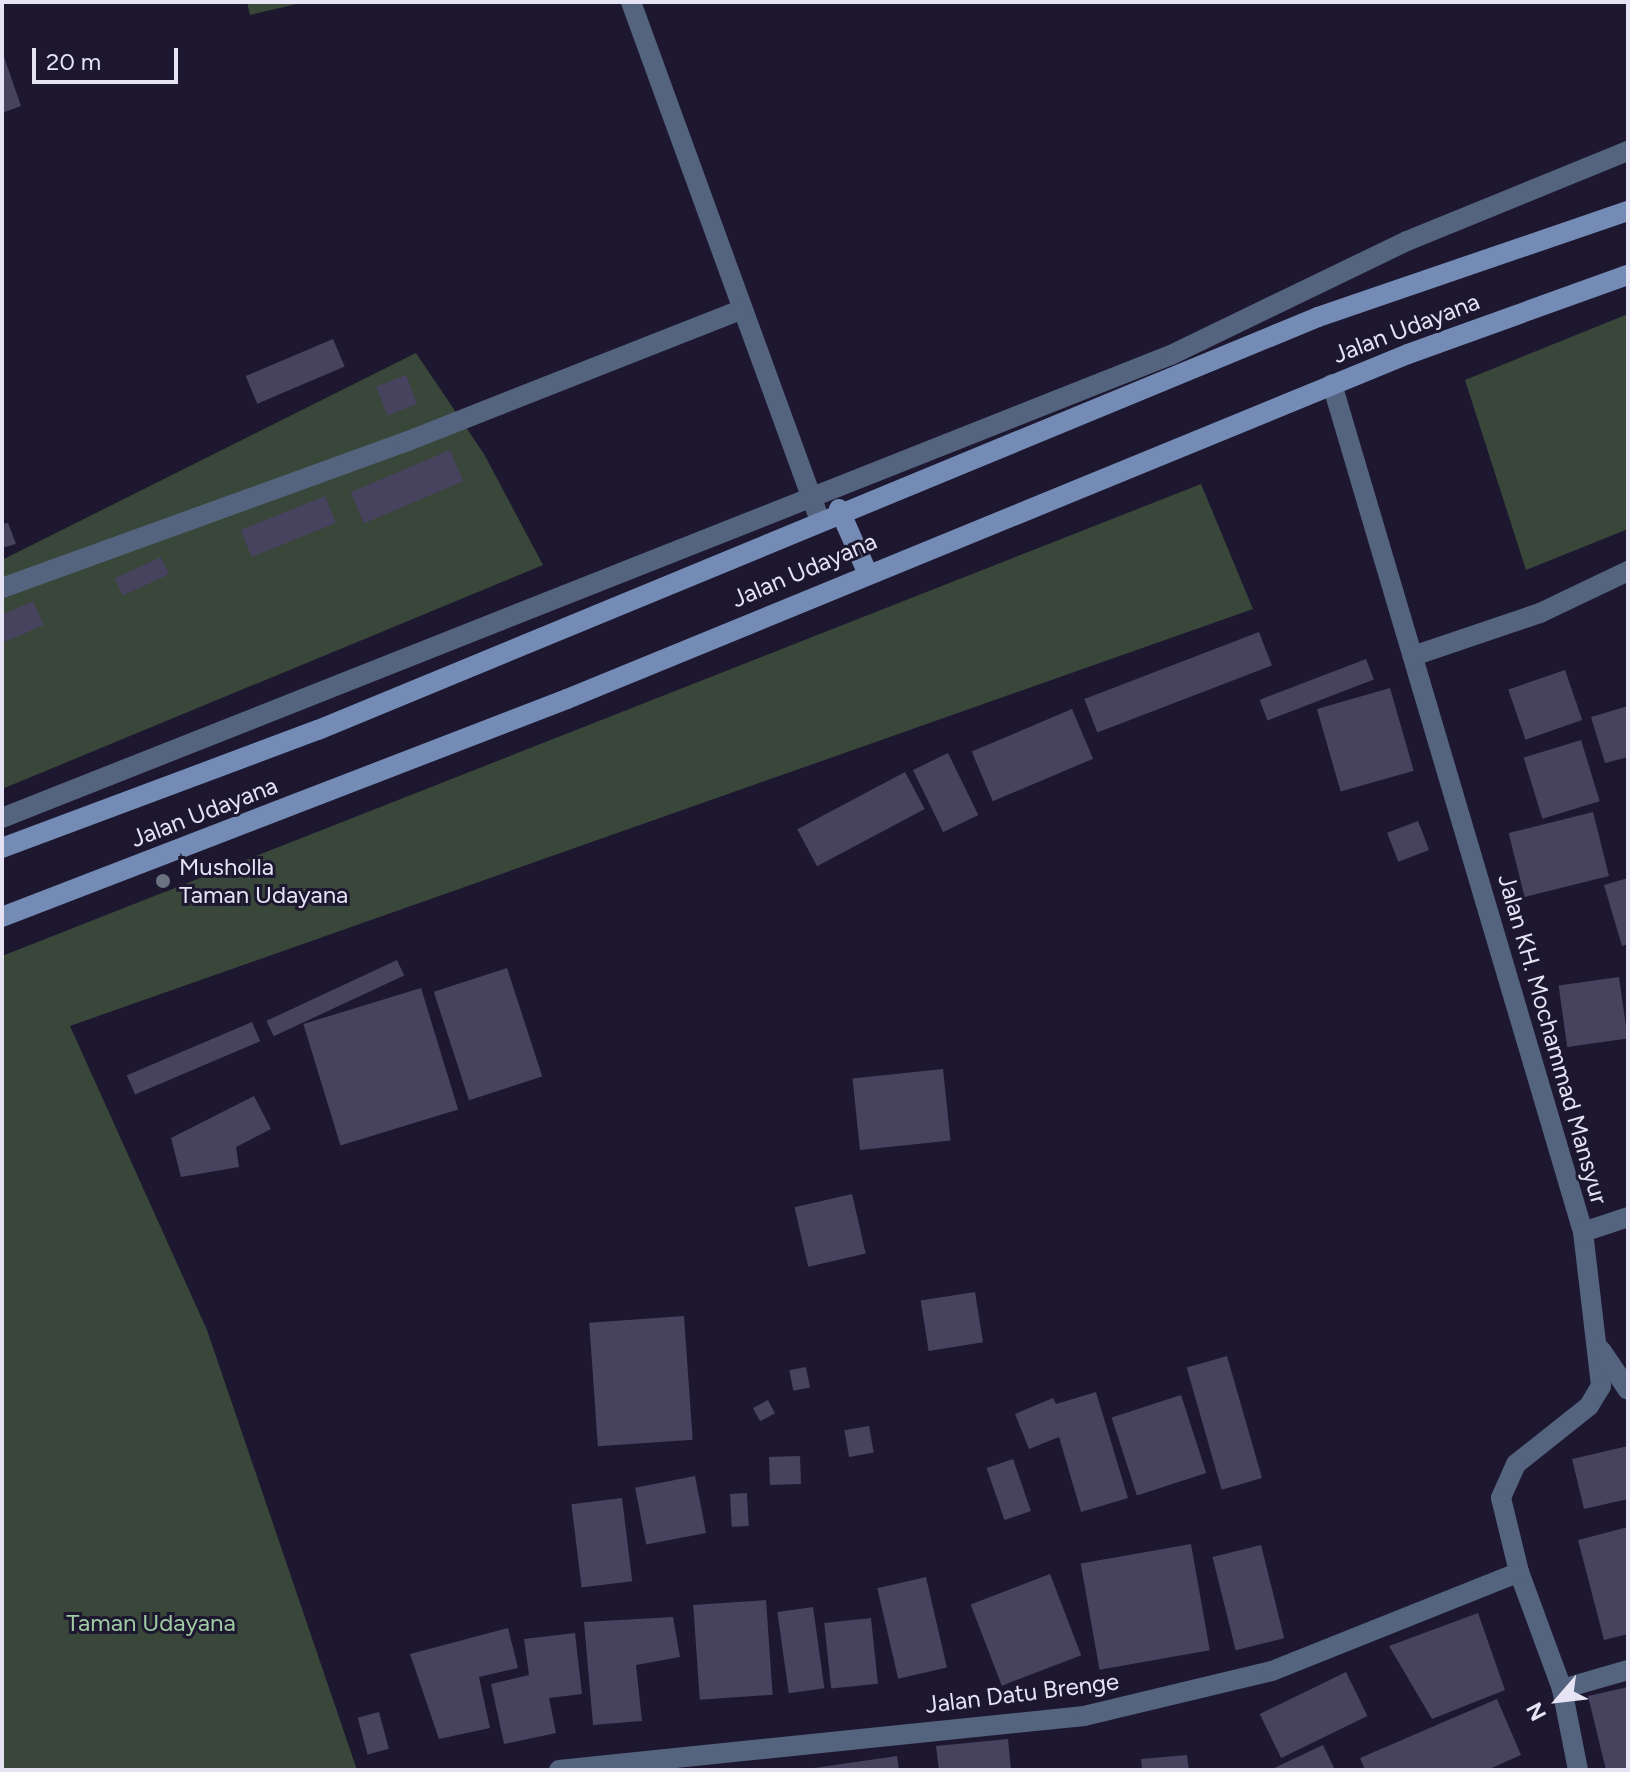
<!DOCTYPE html>
<html>
<head>
<meta charset="utf-8">
<style>
  body { margin:0 }
  #map { position:relative; width:1630px; height:1772px; overflow:hidden; background:#1d1830; font-family:Figtree,sans-serif }
  div>[style] { position:absolute }
  .green>* { inset:0; background:#384739 }
  .building>* { inset:0; background:#47425e; transform-origin:0 0 }
  .service>* { height:20px; margin:-10px; padding:0 10px; transform-origin:10px; border-radius:10px; background:#54637e }
  .pedestrian>* { height:20px; margin:-10px; padding:0 10px; transform-origin:10px; border-radius:10px; background:#54637e }
  .minor>* { height:20px; margin:-10px; padding:0 10px; transform-origin:10px; border-radius:10px; background:#54637e }
  .secondary>* { height:20px; margin:-10px; padding:0 10px; transform-origin:10px; border-radius:10px; background:#748bb6 }
  .dots>* { width:22px; height:22px; translate:-50% -50%; box-sizing:border-box; border:4px solid #1d1830; border-radius:50% }
  span { translate:-50% -50%; white-space:nowrap; text-align:center; line-height:1.15; -webkit-text-stroke:6px #1d1830; paint-order:stroke }
  .street-label { font-size:24px; color:#e6e3f4 }
  .poi-label { font-size:24px; color:#e6e3f4 }
  .left { translate:0 -50%; text-align:left }
  .park-label { font-size:24px; color:#9fcba3 }
  .frame { position:absolute; inset:0; border:4px solid #e6e3f4; pointer-events:none }
  .north { position:absolute; left:1518px; top:1660px; width:80px; height:80px; -webkit-text-stroke:6px #1d1830; paint-order:stroke; rotate:242deg; font-size:22px; font-weight:700; line-height:32px; text-align:center; color:#e6e3f4 }
  .north::after { content:''; display:block; margin:auto; width:28px; height:36px; background:#e6e3f4; clip-path:polygon(50% 0,100% 100%,50% 72%,0 100%) }
  .scale { position:absolute; left:32px; top:48px; width:146px; height:36px; box-sizing:border-box; border:4px solid #e6e3f4; border-top:0; padding-left:10px; font-size:24px; line-height:28px; white-space:nowrap; color:#e6e3f4; -webkit-text-stroke:6px #1d1830; paint-order:stroke }
</style>
</head>
<body>
<div id="map">
  <div class="green">
    <i style="clip-path:polygon(247px 2px,305px 2px,250px 15px)"></i>
    <i style="clip-path:polygon(1628px 314px,1628px 529px,1526px 570px,1465px 380px)"></i>
    <i style="clip-path:polygon(416px 353px,484px 454px,543px 565px,2px 789px,2px 560px)"></i>
    <i style="clip-path:polygon(1201px 484px,1253px 609px,70px 1026px,207px 1330px,357px 1770px,2px 1770px,2px 956px)"></i>
  </div>
  <div class="building">
    <i style="clip-path:polygon(2px 51px,21px 106px,2px 113px)"></i>
    <i style="left:333px;top:339px;width:30px;height:95px;rotate:67deg"></i>
    <i style="left:406px;top:375px;width:31px;height:32px;rotate:69deg"></i>
    <i style="left:450px;top:450px;width:34px;height:108px;rotate:67deg"></i>
    <i style="left:325px;top:496px;width:29px;height:91px;rotate:68deg"></i>
    <i style="clip-path:polygon(8px 523px,16px 544px,2px 548px,2px 524px)"></i>
    <i style="left:161px;top:557px;width:19px;height:51px;rotate:65deg"></i>
    <i style="clip-path:polygon(33px 601px,44px 625px,2px 643px,2px 615px)"></i>
    <i style="left:1259px;top:632px;width:36px;height:187px;rotate:69deg"></i>
    <i style="left:1366px;top:659px;width:22px;height:114px;rotate:69deg"></i>
    <i style="left:1565px;top:670px;width:53px;height:60px;rotate:71deg"></i>
    <i style="left:1390px;top:688px;width:86px;height:76px;rotate:74deg"></i>
    <i style="clip-path:polygon(1628px 706px,1628px 757px,1605px 763px,1591px 717px)"></i>
    <i style="left:1072px;top:709px;width:54px;height:109px;rotate:67deg"></i>
    <i style="left:1581px;top:740px;width:64px;height:60px;rotate:73deg"></i>
    <i style="left:948px;top:753px;width:69px;height:39px;rotate:64deg"></i>
    <i style="left:905px;top:772px;width:42px;height:122px;rotate:62deg"></i>
    <i style="left:1593px;top:812px;width:66px;height:87px;rotate:76deg"></i>
    <i style="left:1418px;top:821px;width:31px;height:33px;rotate:69deg"></i>
    <i style="clip-path:polygon(1628px 878px,1628px 944px,1622px 946px,1604px 885px)"></i>
    <i style="left:397px;top:960px;width:17px;height:144px;rotate:65deg"></i>
    <i style="left:507px;top:968px;width:114px;height:77px;rotate:72deg"></i>
    <i style="left:1619px;top:977px;width:62px;height:61px;rotate:82deg"></i>
    <i style="left:421px;top:988px;width:127px;height:123px;rotate:73deg"></i>
    <i style="left:252px;top:1022px;width:21px;height:136px;rotate:67deg"></i>
    <i style="left:943px;top:1069px;width:72px;height:91px;rotate:84deg"></i>
    <i style="clip-path:polygon(254px 1096px,271px 1129px,236px 1147px,239px 1167px,181px 1177px,171px 1138px)"></i>
    <i style="left:852px;top:1194px;width:61px;height:59px;rotate:77deg"></i>
    <i style="left:975px;top:1292px;width:51px;height:55px;rotate:81deg"></i>
    <i style="left:684px;top:1316px;width:124px;height:95px;rotate:86deg"></i>
    <i style="left:1227px;top:1356px;width:127px;height:42px;rotate:74deg"></i>
    <i style="left:806px;top:1367px;width:21px;height:17px;rotate:79deg"></i>
    <i style="clip-path:polygon(1096px 1392px,1128px 1498px,1081px 1512px,1059px 1437px,1029px 1449px,1015px 1414px,1053px 1398px,1056px 1404px)"></i>
    <i style="left:1181px;top:1395px;width:82px;height:73px;rotate:72deg"></i>
    <i style="left:768px;top:1400px;width:15px;height:17px;rotate:62deg"></i>
    <i style="left:869px;top:1426px;width:27px;height:25px;rotate:80deg"></i>
    <i style="clip-path:polygon(1628px 1446px,1628px 1499px,1584px 1509px,1572px 1459px)"></i>
    <i style="left:800px;top:1456px;width:28px;height:31px;rotate:88deg"></i>
    <i style="left:1013px;top:1459px;width:55px;height:28px;rotate:71deg"></i>
    <i style="left:695px;top:1476px;width:58px;height:61px;rotate:79deg"></i>
    <i style="left:747px;top:1493px;width:33px;height:17px;rotate:87deg"></i>
    <i style="left:622px;top:1498px;width:84px;height:51px;rotate:83deg"></i>
    <i style="clip-path:polygon(1628px 1527px,1628px 1634px,1604px 1640px,1578px 1540px)"></i>
    <i style="left:1191px;top:1544px;width:108px;height:112px;rotate:80deg"></i>
    <i style="left:1261px;top:1545px;width:96px;height:50px;rotate:76deg"></i>
    <i style="left:1050px;top:1574px;width:87px;height:85px;rotate:69deg"></i>
    <i style="left:926px;top:1577px;width:93px;height:50px;rotate:77deg"></i>
    <i style="left:766px;top:1600px;width:95px;height:73px;rotate:86deg"></i>
    <i style="left:813px;top:1607px;width:82px;height:36px;rotate:82deg"></i>
    <i style="clip-path:polygon(1478px 1613px,1505px 1690px,1432px 1719px,1389px 1646px)"></i>
    <i style="clip-path:polygon(673px 1617px,680px 1657px,636px 1665px,642px 1721px,593px 1725px,584px 1622px)"></i>
    <i style="left:871px;top:1618px;width:66px;height:47px;rotate:84deg"></i>
    <i style="clip-path:polygon(508px 1628px,518px 1668px,479px 1677px,490px 1728px,439px 1739px,410px 1654px)"></i>
    <i style="clip-path:polygon(575px 1633px,582px 1694px,549px 1698px,556px 1733px,504px 1744px,491px 1684px,529px 1675px,524px 1639px)"></i>
    <i style="left:1346px;top:1672px;width:49px;height:96px;rotate:64deg"></i>
    <i style="clip-path:polygon(1628px 1687px,1628px 1768px,1606px 1770px,1588px 1696px)"></i>
    <i style="clip-path:polygon(1497px 1699px,1521px 1755px,1487px 1770px,1365px 1770px,1360px 1758px)"></i>
    <i style="left:379px;top:1712px;width:38px;height:22px;rotate:75deg"></i>
    <i style="clip-path:polygon(1008px 1739px,1011px 1770px,939px 1770px,936px 1746px)"></i>
    <i style="clip-path:polygon(1323px 1745px,1335px 1770px,1270px 1770px)"></i>
    <i style="clip-path:polygon(1187px 1755px,1189px 1770px,1142px 1770px,1141px 1759px)"></i>
    <i style="clip-path:polygon(897px 1756px,899px 1770px,815px 1770px,814px 1768px)"></i>
  </div>
  <div class="service">
    <i style="left:631px;top:2px;width:549px;rotate:69.98deg"></i>
    <i style="left:2px;top:588px;width:432px;rotate:-19.9deg"></i>
    <i style="left:408px;top:441px;width:358px;rotate:-21.5deg"></i>
  </div>
  <div class="pedestrian">
    <i style="left:2px;top:818px;width:1257px;rotate:-21.61deg"></i>
    <i style="left:1171px;top:355px;width:262px;rotate:-25.8deg"></i>
    <i style="left:1407px;top:241px;width:239px;rotate:-22.2deg"></i>
  </div>
  <div class="minor">
    <i style="left:1332px;top:384px;width:884px;rotate:73.51deg"></i>
    <i style="left:1583px;top:1232px;width:155px;rotate:83.3deg"></i>
    <i style="left:1601px;top:1386px;width:23px;rotate:121deg"></i>
    <i style="left:1589px;top:1406px;width:93px;rotate:141.5deg"></i>
    <i style="left:1516px;top:1464px;width:37px;rotate:114deg"></i>
    <i style="left:1501px;top:1498px;width:76px;rotate:76.3deg"></i>
    <i style="left:1519px;top:1572px;width:125px;rotate:69.8deg"></i>
    <i style="left:1562px;top:1689px;width:83px;rotate:78.8deg"></i>
    <i style="left:1413px;top:656px;width:134px;rotate:-18.7deg"></i>
    <i style="left:1540px;top:613px;width:98px;rotate:-25.5deg"></i>
    <i style="left:1583px;top:1232px;width:47px;rotate:-18.4deg"></i>
    <i style="left:1601px;top:1350px;width:48px;rotate:56deg"></i>
    <i style="left:1562px;top:1689px;width:69px;rotate:-16.1deg"></i>
    <i style="left:559px;top:1770px;width:528px;rotate:-5.87deg"></i>
    <i style="left:1084px;top:1716px;width:193px;rotate:-13.5deg"></i>
    <i style="left:1272px;top:1671px;width:266px;rotate:-21.8deg"></i>
  </div>
  <div class="secondary">
    <i style="left:839px;top:509px;width:69px;rotate:66deg"></i>
    <i style="left:2px;top:848px;width:337px;rotate:-20.5deg"></i>
    <i style="left:318px;top:730px;width:1082px;rotate:-22.44deg"></i>
    <i style="left:1318px;top:317px;width:328px;rotate:-18.9deg"></i>
    <i style="left:2px;top:917px;width:606px;rotate:-21.1deg"></i>
    <i style="left:567px;top:699px;width:909px;rotate:-22.3deg"></i>
    <i style="left:1408px;top:354px;width:234px;rotate:-19.8deg"></i>
  </div>
  <div class="dots">
    <i style="left:163px;top:881px;background:#6b7280"></i>
  </div>
  <div class="street-label">
    <span style="left:1406px;top:328px;rotate:-21deg">Jalan Udayana</span>
    <span style="left:804px;top:570px;rotate:-23deg">Jalan Udayana</span>
    <span style="left:204px;top:812px;rotate:-21deg">Jalan Udayana</span>
    <span style="left:1553px;top:1039px;rotate:74deg">Jalan KH. Mochammad Mansyur</span>
    <span style="left:1022px;top:1693px;rotate:-7deg">Jalan Datu Brenge</span>
  </div>
  <div class="poi-label">
    <span class="left" style="left:179px;top:881px">Musholla<br>Taman Udayana</span>
  </div>
  <div class="park-label">
    <span style="left:151px;top:1623px">Taman Udayana</span>
  </div>
  <div class="frame"></div>
  <div class="north">N</div>
  <div class="scale">20 m</div>
</div>
</body>
</html>
